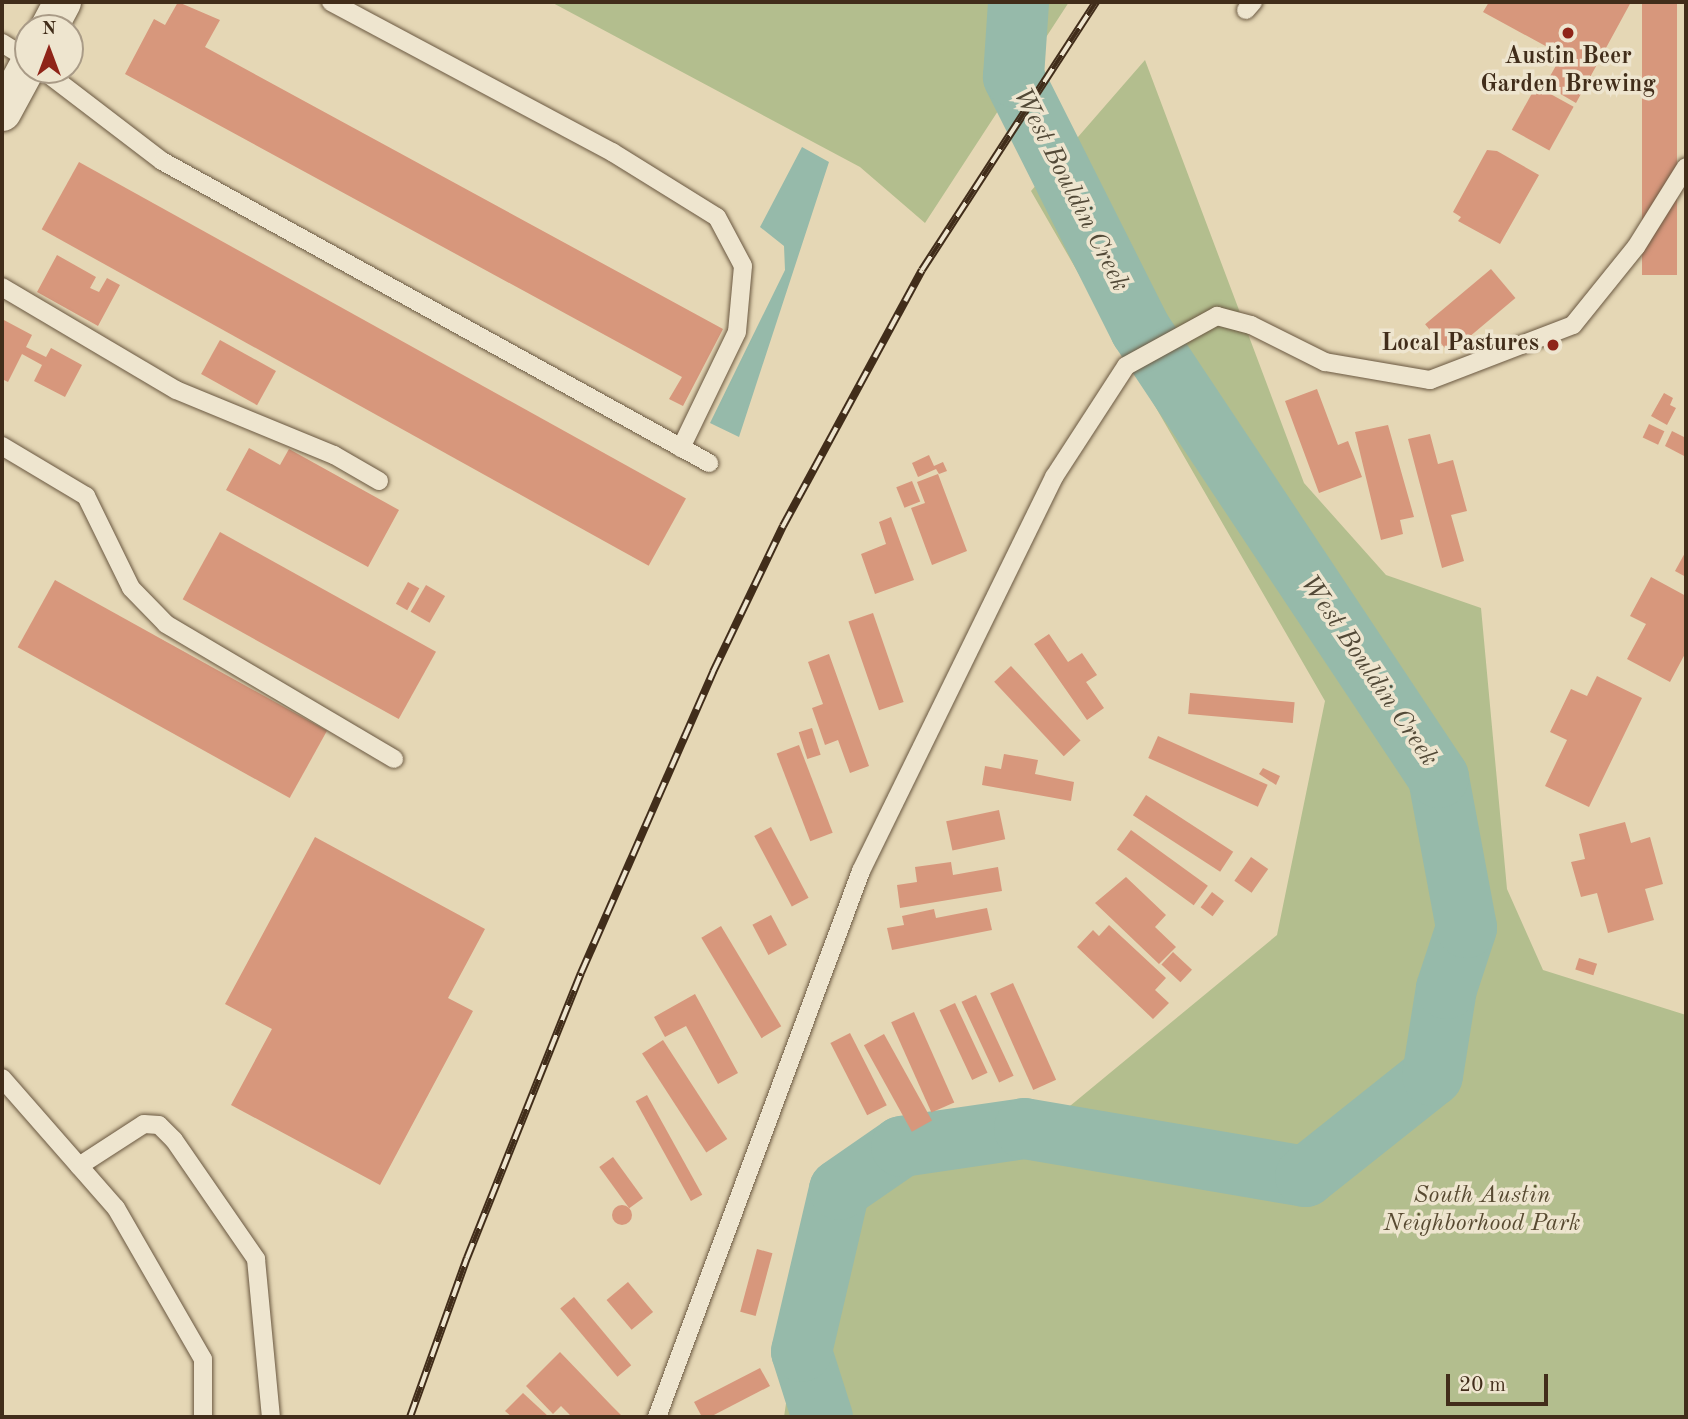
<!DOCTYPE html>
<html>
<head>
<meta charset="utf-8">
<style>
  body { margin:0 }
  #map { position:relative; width:1688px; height:1419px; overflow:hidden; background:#e5d7b5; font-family:"Old Standard TT",serif }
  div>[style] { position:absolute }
  .green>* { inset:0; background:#b3be8e }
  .water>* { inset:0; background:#96baaa }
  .river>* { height:61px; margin:-30.5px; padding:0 30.5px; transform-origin:30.5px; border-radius:30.5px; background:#96baaa }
  .building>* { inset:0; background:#d7977c; transform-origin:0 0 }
  .round { border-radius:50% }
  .roads { filter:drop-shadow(0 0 2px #6a5841) drop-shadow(0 0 2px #6a5841) }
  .lane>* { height:18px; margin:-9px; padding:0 9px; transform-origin:9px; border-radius:9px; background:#eee5cf }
  .street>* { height:37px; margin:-18.5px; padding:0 18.5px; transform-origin:18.5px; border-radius:18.5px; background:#eee5cf }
  .rail>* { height:8px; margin-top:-4px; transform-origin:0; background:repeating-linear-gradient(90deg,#eee5cf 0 16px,#412d1a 0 32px); box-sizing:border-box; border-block:2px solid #412d1a }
  .dots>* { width:19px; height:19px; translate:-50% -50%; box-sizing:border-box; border:4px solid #eee5cf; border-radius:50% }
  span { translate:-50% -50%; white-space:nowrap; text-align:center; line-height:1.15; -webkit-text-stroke:7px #eee5cf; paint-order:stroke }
  .poi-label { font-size:24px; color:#412d1a; font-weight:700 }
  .right { translate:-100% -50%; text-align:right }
  .park-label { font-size:24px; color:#584a31; font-style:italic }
  .water-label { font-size:26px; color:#524937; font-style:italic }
  .frame { position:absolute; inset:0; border:4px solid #412d1a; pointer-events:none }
  .north { position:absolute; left:14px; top:14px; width:70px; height:70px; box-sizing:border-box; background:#eee5cf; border:2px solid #a99b87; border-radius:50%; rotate:0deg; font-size:19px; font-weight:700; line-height:28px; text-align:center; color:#412d1a }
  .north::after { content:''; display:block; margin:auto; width:24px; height:32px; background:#8f2418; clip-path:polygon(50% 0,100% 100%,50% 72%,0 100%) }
  .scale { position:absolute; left:1446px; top:1374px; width:102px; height:32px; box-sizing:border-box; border:4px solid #412d1a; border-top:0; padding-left:9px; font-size:21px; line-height:24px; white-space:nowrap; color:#412d1a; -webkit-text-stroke:5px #eee5cf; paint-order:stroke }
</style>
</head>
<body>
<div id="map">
  <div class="green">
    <i style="clip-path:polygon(551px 2px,1069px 2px,925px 223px,860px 167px)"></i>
    <i style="clip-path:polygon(1145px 60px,1304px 483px,1386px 575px,1481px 608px,1507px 889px,1543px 970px,1686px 1015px,1686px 1417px,784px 1417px,817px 1193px,851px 1155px,982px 1114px,1053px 1120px,1277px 935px,1325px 701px,1031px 191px)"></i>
  </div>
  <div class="water">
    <i style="clip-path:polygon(802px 147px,829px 162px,739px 437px,710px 423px,785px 270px,784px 246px,760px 227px)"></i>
  </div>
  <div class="river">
    <i style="left:822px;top:1417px;width:69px;rotate:-107.7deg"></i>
    <i style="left:801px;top:1351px;width:166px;rotate:-76.8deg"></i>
    <i style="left:839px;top:1189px;width:75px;rotate:-34.7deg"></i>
    <i style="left:901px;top:1146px;width:124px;rotate:-8.3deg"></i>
    <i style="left:1024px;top:1128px;width:285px;rotate:9.7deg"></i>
    <i style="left:1305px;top:1176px;width:162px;rotate:-38.5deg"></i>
    <i style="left:1432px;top:1075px;width:88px;rotate:-80.9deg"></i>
    <i style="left:1446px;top:988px;width:64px;rotate:-71.8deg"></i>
    <i style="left:1466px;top:927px;width:153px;rotate:-100.6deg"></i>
    <i style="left:1438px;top:777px;width:538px;rotate:-123.63deg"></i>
    <i style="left:1140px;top:329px;width:283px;rotate:-116.7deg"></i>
    <i style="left:1013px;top:76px;width:74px;rotate:-86.1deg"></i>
  </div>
  <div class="building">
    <i style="clip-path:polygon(178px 2px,220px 20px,205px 47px,723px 329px,683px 406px,669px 399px,682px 377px,125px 74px,154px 19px,165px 25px)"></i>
    <i style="clip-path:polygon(1489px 2px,1631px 2px,1576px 103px,1545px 85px,1562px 55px,1483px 12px)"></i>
    <i style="left:1642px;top:2px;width:35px;height:273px"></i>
    <i style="left:1536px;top:86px;width:43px;height:50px;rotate:29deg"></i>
    <i style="clip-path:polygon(1487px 150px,1497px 151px,1539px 175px,1500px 244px,1458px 221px,1461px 217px,1453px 212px)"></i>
    <i style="left:79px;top:162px;width:694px;height:77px;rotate:29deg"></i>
    <i style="clip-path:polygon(57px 255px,96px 277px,90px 288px,99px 292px,107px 278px,120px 285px,98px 326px,37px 292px)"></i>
    <i style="left:1491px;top:269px;width:38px;height:86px;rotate:50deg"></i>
    <i style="clip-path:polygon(2px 319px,32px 335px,26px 347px,46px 357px,51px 348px,82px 365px,65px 397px,34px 381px,42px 365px,22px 354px,8px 382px,2px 379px)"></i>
    <i style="left:220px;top:340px;width:64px;height:39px;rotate:29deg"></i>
    <i style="clip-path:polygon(1317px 389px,1338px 445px,1348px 441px,1362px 477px,1319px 493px,1285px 401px)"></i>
    <i style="clip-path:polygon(1664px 393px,1673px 398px,1670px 405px,1676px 408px,1667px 425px,1651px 416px)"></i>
    <i style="left:1649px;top:424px;width:17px;height:15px;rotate:25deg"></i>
    <i style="clip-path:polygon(1388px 425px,1414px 517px,1400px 520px,1403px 534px,1381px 540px,1355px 432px)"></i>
    <i style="clip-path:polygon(1672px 431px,1686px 438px,1686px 457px,1665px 446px)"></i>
    <i style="clip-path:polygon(1430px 434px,1438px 464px,1453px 460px,1467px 511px,1451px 515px,1464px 561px,1442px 568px,1408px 439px)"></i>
    <i style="clip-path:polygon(249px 448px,280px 465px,289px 449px,399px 510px,368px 567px,226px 490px)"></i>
    <i style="clip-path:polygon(929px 455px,934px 466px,943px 462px,947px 471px,939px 474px,936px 469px,918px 477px,912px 463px)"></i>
    <i style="clip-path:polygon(938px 474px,967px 551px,932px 565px,911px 508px,925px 503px,917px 482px)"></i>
    <i style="left:912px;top:481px;width:22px;height:17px;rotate:68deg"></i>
    <i style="clip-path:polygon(891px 517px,914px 580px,875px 594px,861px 554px,886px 544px,879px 522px)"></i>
    <i style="left:220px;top:532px;width:247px;height:77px;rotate:29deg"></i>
    <i style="clip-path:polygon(1686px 551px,1686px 577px,1675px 571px)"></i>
    <i style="clip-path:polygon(1651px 577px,1686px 596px,1686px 652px,1670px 682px,1627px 659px,1646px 624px,1630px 616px)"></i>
    <i style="left:55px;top:580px;width:311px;height:77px;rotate:29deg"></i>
    <i style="left:408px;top:582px;width:13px;height:25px;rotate:29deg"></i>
    <i style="left:426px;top:585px;width:22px;height:31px;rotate:30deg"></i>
    <i style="left:873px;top:613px;width:94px;height:26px;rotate:71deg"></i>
    <i style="clip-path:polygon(1049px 634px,1068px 662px,1082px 653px,1097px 675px,1086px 682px,1104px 708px,1087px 720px,1034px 644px)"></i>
    <i style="clip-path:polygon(829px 654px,869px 766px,850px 773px,838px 740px,825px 745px,812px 708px,823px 704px,808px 662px)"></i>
    <i style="left:1011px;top:666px;width:102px;height:23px;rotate:47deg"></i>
    <i style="clip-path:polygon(1597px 676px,1642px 698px,1589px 807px,1545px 786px,1567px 740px,1550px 732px,1571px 689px,1587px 696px)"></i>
    <i style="left:1190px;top:693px;width:105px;height:21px;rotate:5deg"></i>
    <i style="left:812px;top:728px;width:28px;height:14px;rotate:72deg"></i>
    <i style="left:1158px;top:736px;width:120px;height:24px;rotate:24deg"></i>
    <i style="left:799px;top:745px;width:94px;height:24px;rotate:69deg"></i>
    <i style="clip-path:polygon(1004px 754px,1038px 760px,1035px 774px,1074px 782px,1071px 801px,982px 785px,985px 766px,1001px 769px)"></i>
    <i style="clip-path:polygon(1263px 768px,1280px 776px,1276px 785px,1259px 774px)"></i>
    <i style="left:1146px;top:795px;width:104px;height:24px;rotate:33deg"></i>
    <i style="left:999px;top:810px;width:30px;height:54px;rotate:78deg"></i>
    <i style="clip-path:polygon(1625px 822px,1631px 843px,1650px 837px,1663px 884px,1645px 889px,1654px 920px,1608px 933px,1597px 893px,1581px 897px,1571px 862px,1585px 859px,1579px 834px)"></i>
    <i style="left:771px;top:827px;width:80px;height:19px;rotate:62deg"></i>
    <i style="left:1131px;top:830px;width:95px;height:24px;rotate:36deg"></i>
    <i style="clip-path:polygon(315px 837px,485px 929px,448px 998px,473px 1011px,380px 1185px,231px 1105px,272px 1029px,225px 1004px)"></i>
    <i style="left:1251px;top:857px;width:21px;height:29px;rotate:35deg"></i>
    <i style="clip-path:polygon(951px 862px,953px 875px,998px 867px,1002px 891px,900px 908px,897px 885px,917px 882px,915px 867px)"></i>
    <i style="clip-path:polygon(1126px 877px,1166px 915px,1155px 927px,1176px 947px,1159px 964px,1095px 903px)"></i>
    <i style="left:1212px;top:892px;width:15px;height:19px;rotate:37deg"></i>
    <i style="clip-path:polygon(987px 908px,992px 930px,892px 950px,887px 928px,904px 925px,902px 916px,934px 909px,936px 918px)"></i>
    <i style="left:771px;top:915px;width:34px;height:21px;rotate:62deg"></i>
    <i style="clip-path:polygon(1109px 925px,1166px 978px,1155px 990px,1169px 1003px,1153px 1019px,1077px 947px,1093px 930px,1099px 936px)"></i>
    <i style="left:721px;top:926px;width:117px;height:23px;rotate:59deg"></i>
    <i style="left:1173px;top:952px;width:26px;height:17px;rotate:43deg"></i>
    <i style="left:1579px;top:958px;width:19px;height:12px;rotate:18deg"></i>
    <i style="left:1013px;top:983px;width:106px;height:25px;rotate:66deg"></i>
    <i style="clip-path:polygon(695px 994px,738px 1073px,718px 1084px,686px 1026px,665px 1037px,654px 1017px)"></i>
    <i style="left:976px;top:995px;width:89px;height:16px;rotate:65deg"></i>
    <i style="left:955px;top:1003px;width:77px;height:17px;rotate:65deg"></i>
    <i style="left:914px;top:1012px;width:99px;height:25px;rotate:66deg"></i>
    <i style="left:850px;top:1033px;width:81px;height:22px;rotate:63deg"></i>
    <i style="left:884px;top:1034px;width:99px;height:23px;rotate:61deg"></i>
    <i style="left:663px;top:1040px;width:118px;height:25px;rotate:57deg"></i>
    <i style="left:647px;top:1095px;width:114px;height:13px;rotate:61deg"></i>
    <i style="left:613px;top:1157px;width:51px;height:17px;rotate:54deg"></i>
    <i class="round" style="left:612px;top:1205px;width:20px;height:20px"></i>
    <i style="left:757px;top:1249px;width:16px;height:65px;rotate:15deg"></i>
    <i style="left:628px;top:1282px;width:39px;height:28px;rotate:50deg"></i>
    <i style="left:574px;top:1297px;width:89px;height:18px;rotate:50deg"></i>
    <i style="clip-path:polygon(560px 1352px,610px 1404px,623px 1417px,572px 1417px,561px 1406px,553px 1414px,526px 1386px)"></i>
    <i style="clip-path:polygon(760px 1368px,770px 1386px,710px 1417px,702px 1417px,694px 1402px)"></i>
    <i style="clip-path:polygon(523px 1393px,549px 1417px,512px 1417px,505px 1411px)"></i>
  </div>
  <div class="roads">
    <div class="lane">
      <i style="left:331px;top:2px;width:319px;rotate:28.1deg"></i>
      <i style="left:612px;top:152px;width:123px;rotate:31.8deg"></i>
      <i style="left:717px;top:217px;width:55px;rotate:62deg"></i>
      <i style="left:743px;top:266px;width:66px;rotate:95.2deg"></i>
      <i style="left:737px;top:332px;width:129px;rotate:115.8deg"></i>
      <i style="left:1246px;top:10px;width:11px;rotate:-49deg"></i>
      <i style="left:2px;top:43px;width:31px;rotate:32deg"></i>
      <i style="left:43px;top:70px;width:150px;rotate:37.4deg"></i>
      <i style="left:162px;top:161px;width:625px;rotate:28.9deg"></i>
      <i style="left:2px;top:287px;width:202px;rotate:30.6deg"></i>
      <i style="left:176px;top:390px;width:171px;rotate:22.4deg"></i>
      <i style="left:334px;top:455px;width:52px;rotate:30deg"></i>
      <i style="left:2px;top:446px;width:98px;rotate:30.8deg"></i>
      <i style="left:86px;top:496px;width:102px;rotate:63.9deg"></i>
      <i style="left:131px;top:588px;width:50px;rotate:45.8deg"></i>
      <i style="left:166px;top:624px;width:265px;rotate:30.6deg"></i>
      <i style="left:2px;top:1078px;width:173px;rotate:48.8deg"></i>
      <i style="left:116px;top:1208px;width:174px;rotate:60.1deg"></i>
      <i style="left:203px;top:1359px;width:58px;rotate:90deg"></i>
      <i style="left:79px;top:1166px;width:77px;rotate:-32.9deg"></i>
      <i style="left:144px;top:1124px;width:15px;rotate:4deg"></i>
      <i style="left:159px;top:1125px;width:21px;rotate:45deg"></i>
      <i style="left:174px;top:1140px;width:145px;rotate:55.4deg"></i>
      <i style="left:256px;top:1259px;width:159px;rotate:84.6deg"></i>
      <i style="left:657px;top:1417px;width:583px;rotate:-69.51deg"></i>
      <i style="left:861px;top:871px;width:439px;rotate:-63.9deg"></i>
      <i style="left:1054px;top:477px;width:132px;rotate:-57deg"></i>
      <i style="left:1126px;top:366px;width:104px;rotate:-28.8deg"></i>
      <i style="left:1217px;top:316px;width:35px;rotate:15deg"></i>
      <i style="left:1251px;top:325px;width:83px;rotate:26.6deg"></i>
      <i style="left:1325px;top:362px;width:107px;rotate:9.7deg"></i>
      <i style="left:1430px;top:380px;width:153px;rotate:-21deg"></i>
      <i style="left:1573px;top:325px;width:100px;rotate:-51.1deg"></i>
      <i style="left:1636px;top:247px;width:94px;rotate:-58deg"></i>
    </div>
    <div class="street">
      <i style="left:48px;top:28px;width:30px;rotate:-62deg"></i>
      <i style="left:2px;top:112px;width:55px;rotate:-61.6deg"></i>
    </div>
  </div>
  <div class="rail">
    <i style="left:410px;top:1417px;width:169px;rotate:-70.3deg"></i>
    <i style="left:467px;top:1258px;width:307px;rotate:-68.2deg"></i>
    <i style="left:581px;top:973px;width:329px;rotate:-66.3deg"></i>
    <i style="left:713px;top:672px;width:162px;rotate:-64.4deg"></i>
    <i style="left:783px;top:526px;width:291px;rotate:-61.5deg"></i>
    <i style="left:922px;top:270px;width:320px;rotate:-57deg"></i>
  </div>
  <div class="dots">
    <i style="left:1568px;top:33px;background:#8f2418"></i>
    <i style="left:1553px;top:345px;background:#8f2418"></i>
  </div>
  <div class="poi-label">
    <span style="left:1568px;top:72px">Austin Beer<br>Garden Brewing</span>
    <span class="right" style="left:1539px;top:345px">Local Pastures</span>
  </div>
  <div class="park-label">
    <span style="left:1482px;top:1211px">South Austin<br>Neighborhood Park</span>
  </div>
  <div class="water-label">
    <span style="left:1070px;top:190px;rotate:63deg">West Bouldin Creek</span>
    <span style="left:1368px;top:671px;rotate:56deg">West Bouldin Creek</span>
  </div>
  <div class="frame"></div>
  <div class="north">N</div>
  <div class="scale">20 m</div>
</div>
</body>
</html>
